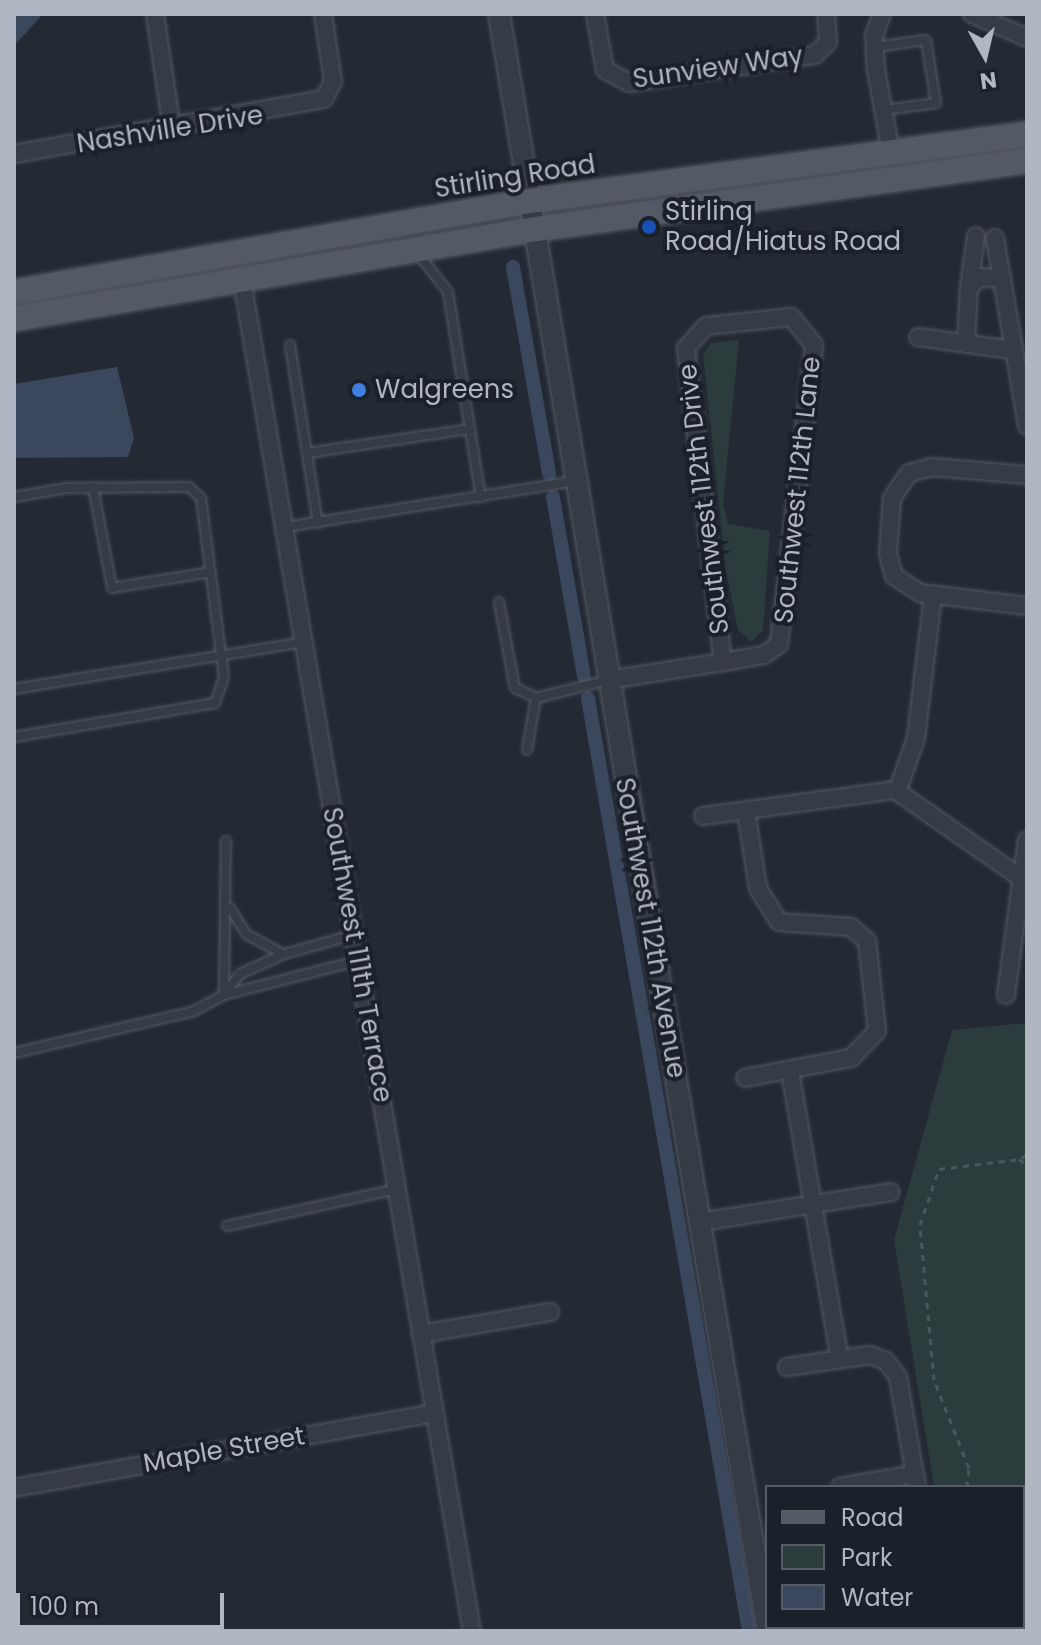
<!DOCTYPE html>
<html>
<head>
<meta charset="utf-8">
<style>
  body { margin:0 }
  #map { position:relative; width:1041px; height:1645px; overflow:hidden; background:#232a34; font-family:Poppins,sans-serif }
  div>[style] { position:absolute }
  .green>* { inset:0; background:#2c3c3c }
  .water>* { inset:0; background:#3a475c }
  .canal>* { height:14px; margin:-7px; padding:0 7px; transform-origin:7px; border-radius:7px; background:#3a475c }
  .path>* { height:3px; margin-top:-1.5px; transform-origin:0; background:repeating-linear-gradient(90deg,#48575a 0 6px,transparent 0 12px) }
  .roads { filter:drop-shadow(0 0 2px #535963) drop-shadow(0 0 2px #535963) }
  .service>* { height:8px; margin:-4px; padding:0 4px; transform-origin:4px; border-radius:4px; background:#363c45 }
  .minor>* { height:16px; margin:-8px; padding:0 8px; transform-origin:8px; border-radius:8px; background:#363c45 }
  .tertiary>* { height:20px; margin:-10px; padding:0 10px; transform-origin:10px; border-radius:10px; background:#363c45 }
  .primary>* { height:24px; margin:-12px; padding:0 12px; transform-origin:12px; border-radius:12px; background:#545a65 }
  .dots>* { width:22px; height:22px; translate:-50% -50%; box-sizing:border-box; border:4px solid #1b212a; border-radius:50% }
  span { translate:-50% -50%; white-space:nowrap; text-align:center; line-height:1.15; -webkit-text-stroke:8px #1b212a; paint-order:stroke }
  .street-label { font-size:26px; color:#b0b6c2 }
  .poi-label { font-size:26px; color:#b0b6c2 }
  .left { translate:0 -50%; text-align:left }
  .frame { position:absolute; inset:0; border:16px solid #b0b6c2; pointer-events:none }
  .legend { position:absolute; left:765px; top:1485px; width:260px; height:144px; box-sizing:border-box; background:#1b212a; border:2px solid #575d67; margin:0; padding:10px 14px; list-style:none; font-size:24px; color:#b0b6c2 }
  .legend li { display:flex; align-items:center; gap:16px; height:40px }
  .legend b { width:40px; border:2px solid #575d67 }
  .north { position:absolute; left:945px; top:16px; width:80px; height:80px; -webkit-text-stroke:6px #1b212a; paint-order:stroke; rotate:172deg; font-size:22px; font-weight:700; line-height:32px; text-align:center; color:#b0b6c2 }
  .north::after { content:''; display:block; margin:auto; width:28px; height:36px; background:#b0b6c2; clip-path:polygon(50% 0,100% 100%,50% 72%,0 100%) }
  .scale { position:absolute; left:16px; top:1593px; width:208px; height:36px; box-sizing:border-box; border:4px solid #b0b6c2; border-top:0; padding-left:10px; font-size:24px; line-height:28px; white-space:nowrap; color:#b0b6c2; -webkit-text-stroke:6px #1b212a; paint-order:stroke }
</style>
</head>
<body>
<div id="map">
  <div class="green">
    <i style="clip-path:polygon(739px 340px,723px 503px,728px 524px,770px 531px,763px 630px,751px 642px,738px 630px,726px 571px,703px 355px,711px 343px)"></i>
    <i style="clip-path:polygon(1027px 1023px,1027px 1631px,957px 1631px,1023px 1627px,1023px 1487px,934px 1487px,894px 1240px,952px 1030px)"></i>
  </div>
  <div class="water">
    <i style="clip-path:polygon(14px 14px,43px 14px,14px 46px)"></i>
    <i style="clip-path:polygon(117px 367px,134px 438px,128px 457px,14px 458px,14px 384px)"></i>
  </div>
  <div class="canal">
    <i style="left:513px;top:267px;width:210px;rotate:80.1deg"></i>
    <i style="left:553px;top:497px;width:182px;rotate:80.2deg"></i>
    <i style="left:588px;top:698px;width:947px;rotate:80.21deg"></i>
  </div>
  <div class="path">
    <i style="left:1027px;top:1155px;width:9px;rotate:153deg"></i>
    <i style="left:1019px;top:1159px;width:10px;rotate:37deg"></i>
    <i style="left:967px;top:1487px;width:19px;rotate:-84deg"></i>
    <i style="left:969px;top:1468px;width:95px;rotate:-111.7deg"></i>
    <i style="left:934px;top:1380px;width:156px;rotate:-95.2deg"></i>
    <i style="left:920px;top:1225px;width:59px;rotate:-71.3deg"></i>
    <i style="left:939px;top:1169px;width:81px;rotate:-7.1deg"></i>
    <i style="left:991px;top:1627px;width:4px;rotate:63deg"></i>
    <i style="left:1016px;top:1631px;width:12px;rotate:-20deg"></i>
  </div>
  <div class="roads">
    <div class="service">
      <i style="left:875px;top:47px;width:51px;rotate:-7.8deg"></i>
      <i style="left:926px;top:40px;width:64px;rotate:81deg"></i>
      <i style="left:936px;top:103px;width:52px;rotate:172.3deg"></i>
      <i style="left:419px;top:255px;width:47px;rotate:51.9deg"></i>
      <i style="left:448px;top:292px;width:208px;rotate:80.9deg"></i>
      <i style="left:290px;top:345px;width:180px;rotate:81.1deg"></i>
      <i style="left:307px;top:453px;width:165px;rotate:-8.4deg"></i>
      <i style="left:93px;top:487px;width:103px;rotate:79.3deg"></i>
      <i style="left:112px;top:588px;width:100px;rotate:-9.2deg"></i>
      <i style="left:14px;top:497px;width:53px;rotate:-9.8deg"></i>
      <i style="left:66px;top:488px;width:123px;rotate:-0.5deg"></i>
      <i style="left:189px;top:487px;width:16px;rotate:43deg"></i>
      <i style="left:201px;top:498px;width:180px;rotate:82.7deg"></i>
      <i style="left:224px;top:677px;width:28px;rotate:109deg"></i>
      <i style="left:215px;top:703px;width:204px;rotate:170.4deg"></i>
      <i style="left:285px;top:527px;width:294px;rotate:-9deg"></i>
      <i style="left:499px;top:602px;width:87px;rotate:79.5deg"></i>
      <i style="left:515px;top:688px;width:23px;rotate:25deg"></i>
      <i style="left:536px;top:698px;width:74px;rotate:-14deg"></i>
      <i style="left:14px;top:689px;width:293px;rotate:-9.2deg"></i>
      <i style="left:527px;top:750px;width:53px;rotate:-80.2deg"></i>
      <i style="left:230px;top:908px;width:31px;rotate:58deg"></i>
      <i style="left:246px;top:934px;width:42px;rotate:28.4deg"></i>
      <i style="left:224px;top:994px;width:26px;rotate:-51deg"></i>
      <i style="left:240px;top:974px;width:48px;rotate:-24.4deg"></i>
      <i style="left:284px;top:954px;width:72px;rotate:-15.4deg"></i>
      <i style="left:224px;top:995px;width:154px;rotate:-89.3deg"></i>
      <i style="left:14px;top:1053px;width:185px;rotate:-13.1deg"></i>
      <i style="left:194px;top:1011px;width:34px;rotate:-28deg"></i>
      <i style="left:224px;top:995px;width:137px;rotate:-14.3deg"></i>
      <i style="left:227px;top:1226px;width:173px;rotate:-12.3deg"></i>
    </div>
    <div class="minor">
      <i style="left:155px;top:14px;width:116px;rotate:81.6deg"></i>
      <i style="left:595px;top:14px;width:57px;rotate:79.9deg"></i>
      <i style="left:605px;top:70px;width:27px;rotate:28deg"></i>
      <i style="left:629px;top:83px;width:188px;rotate:-8.6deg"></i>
      <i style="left:815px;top:55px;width:18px;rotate:-45deg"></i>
      <i style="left:828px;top:42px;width:28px;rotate:-94deg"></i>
      <i style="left:882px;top:14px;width:22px;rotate:111deg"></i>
      <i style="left:874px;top:35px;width:34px;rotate:87deg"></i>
      <i style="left:876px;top:69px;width:85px;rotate:79.9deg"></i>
      <i style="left:972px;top:14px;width:60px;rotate:23.6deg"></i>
      <i style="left:14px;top:154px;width:315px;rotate:-10.1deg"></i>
      <i style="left:324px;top:99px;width:20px;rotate:-63deg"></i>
      <i style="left:333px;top:81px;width:68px;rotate:-98.5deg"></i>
      <i style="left:995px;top:238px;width:191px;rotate:80.3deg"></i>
      <i style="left:242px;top:280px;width:1370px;rotate:80.34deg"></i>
      <i style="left:969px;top:287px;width:51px;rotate:-82.2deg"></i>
      <i style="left:918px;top:337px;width:96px;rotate:7.8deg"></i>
      <i style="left:966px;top:344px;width:57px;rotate:-87deg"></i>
      <i style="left:969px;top:287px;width:16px;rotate:-40deg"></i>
      <i style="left:981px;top:277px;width:21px;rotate:5deg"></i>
      <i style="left:1027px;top:475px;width:95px;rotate:-175.2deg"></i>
      <i style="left:932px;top:467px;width:24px;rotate:165deg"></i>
      <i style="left:909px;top:473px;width:30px;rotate:124deg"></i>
      <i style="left:892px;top:498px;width:56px;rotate:94.1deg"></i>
      <i style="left:888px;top:554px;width:23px;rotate:75deg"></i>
      <i style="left:894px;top:576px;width:31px;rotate:33deg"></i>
      <i style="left:920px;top:593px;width:108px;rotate:6.9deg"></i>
      <i style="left:608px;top:680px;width:116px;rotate:-8.9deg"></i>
      <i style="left:723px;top:662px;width:42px;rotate:-9.7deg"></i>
      <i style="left:764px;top:655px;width:19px;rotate:-36deg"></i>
      <i style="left:779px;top:644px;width:301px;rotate:-83.3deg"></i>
      <i style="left:814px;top:345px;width:36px;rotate:-129deg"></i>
      <i style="left:791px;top:317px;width:85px;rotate:174deg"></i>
      <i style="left:706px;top:326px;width:30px;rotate:132deg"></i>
      <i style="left:686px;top:348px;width:316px;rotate:83.3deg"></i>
      <i style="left:897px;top:792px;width:57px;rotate:-70.6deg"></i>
      <i style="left:916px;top:738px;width:144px;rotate:-83.2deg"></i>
      <i style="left:703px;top:816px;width:194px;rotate:-7.7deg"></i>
      <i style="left:895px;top:790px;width:161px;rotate:34.9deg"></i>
      <i style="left:1006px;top:995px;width:156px;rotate:-82.3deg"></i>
      <i style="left:790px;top:1071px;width:292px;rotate:80.2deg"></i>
      <i style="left:745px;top:1078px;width:108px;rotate:-10.7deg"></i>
      <i style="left:851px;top:1058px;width:37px;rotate:-46deg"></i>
      <i style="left:877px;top:1031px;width:91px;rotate:-96.3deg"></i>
      <i style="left:867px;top:941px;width:21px;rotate:-139deg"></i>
      <i style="left:851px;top:927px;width:72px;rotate:-176deg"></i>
      <i style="left:779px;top:922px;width:40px;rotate:-122deg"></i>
      <i style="left:758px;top:888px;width:78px;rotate:-98.9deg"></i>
      <i style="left:700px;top:1222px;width:193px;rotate:-8.9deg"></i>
      <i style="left:421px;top:1334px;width:131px;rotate:-9.7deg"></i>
      <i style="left:787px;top:1367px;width:84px;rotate:-8.2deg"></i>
      <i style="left:870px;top:1355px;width:17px;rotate:21deg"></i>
      <i style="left:886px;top:1361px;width:20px;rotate:53deg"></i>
      <i style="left:898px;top:1377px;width:112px;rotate:80.2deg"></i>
      <i style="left:840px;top:1487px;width:76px;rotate:-9.8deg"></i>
      <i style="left:14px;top:1488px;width:427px;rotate:-10.1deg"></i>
      <i style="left:940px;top:1627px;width:4px;rotate:76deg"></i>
    </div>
    <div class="tertiary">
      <i style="left:499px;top:14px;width:1634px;rotate:80.56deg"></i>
    </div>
    <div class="primary">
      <i style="left:14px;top:292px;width:524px;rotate:-10deg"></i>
      <i style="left:530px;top:201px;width:501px;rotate:-7.68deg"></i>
      <i style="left:14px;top:319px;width:530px;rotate:-9.78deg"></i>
      <i style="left:536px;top:229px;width:496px;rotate:-7.9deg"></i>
    </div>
  </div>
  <div class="dots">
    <i style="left:649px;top:227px;background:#1a4fb4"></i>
    <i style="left:359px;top:390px;background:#3f7fe0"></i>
  </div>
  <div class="street-label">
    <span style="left:718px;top:68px;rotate:-8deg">Sunview Way</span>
    <span style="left:170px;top:130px;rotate:-9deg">Nashville Drive</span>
    <span style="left:515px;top:177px;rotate:-9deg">Stirling Road</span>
    <span style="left:798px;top:490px;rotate:-84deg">Southwest 112th Lane</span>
    <span style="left:704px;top:499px;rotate:-97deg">Southwest 112th Drive</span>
    <span style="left:650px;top:928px;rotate:80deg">Southwest 112th Avenue</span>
    <span style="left:357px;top:955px;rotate:80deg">Southwest 111th Terrace</span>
    <span style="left:224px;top:1450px;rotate:-10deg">Maple Street</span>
  </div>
  <div class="poi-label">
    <span class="left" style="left:665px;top:227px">Stirling<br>Road/Hiatus Road</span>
    <span class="left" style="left:375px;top:390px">Walgreens</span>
  </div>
  <div class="frame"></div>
  <ul class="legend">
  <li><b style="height:10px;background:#545a65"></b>Road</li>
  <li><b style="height:22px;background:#2c3c3c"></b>Park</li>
  <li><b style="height:22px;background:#3a475c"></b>Water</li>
  </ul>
  <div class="north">N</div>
  <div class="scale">100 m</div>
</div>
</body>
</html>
